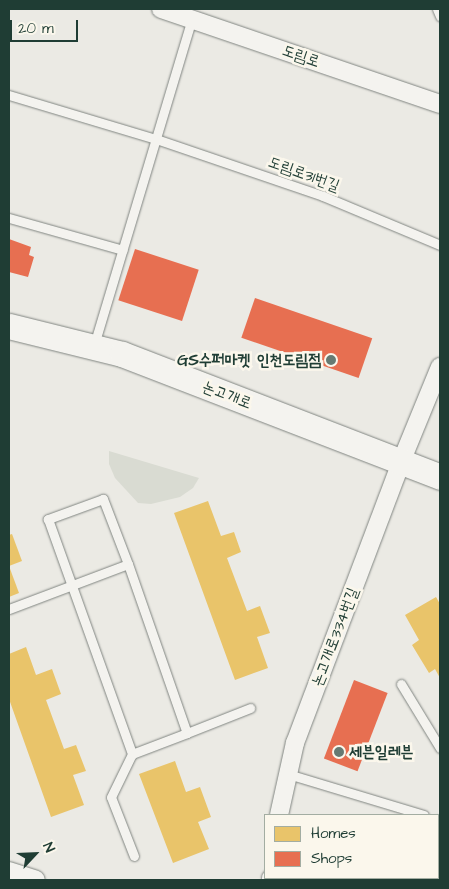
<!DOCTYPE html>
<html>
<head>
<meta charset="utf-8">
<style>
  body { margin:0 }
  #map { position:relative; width:449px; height:889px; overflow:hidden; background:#ebeae4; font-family:"Architects Daughter","Poor Story",sans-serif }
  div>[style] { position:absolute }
  .built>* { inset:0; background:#dbdcd3 }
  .green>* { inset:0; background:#d9dbd2 }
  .homes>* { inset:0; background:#e9c46a }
  .shops>* { inset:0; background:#e76f51; transform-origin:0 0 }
  .roads { filter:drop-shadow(0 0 1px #808581) drop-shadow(0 0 1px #808581) }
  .service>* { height:9px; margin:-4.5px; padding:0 4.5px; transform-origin:4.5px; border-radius:4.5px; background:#f4f3ef }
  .minor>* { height:18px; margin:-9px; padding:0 9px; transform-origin:9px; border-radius:9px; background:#f4f3ef }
  .secondary>* { height:25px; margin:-12.5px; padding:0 12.5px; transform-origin:12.5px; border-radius:12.5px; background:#f4f3ef }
  .dots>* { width:14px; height:14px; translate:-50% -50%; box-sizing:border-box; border:2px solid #fbf7ec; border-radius:50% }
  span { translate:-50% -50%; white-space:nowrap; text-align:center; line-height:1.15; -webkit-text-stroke:5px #fbf7ec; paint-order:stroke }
  .street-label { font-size:16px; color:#1f3d34 }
  .poi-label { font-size:16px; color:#1f3d34; font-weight:700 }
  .right { translate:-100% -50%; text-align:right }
  .left { translate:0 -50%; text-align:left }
  .frame { position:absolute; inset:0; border:10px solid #1f3d34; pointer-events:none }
  .legend { position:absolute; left:264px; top:814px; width:175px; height:65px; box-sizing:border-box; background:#fbf7ec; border:1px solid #a3ada2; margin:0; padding:6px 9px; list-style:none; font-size:15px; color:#1f3d34 }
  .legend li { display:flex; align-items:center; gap:10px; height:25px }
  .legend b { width:25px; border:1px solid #a3ada2 }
  .north { position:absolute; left:10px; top:829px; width:50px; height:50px; -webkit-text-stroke:4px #fbf7ec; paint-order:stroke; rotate:65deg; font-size:14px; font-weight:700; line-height:20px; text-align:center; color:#1f3d34 }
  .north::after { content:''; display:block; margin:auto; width:18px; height:22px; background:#1f3d34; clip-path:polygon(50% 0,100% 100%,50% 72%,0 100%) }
  .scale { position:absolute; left:10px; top:20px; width:68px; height:22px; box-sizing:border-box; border:2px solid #1f3d34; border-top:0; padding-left:6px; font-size:15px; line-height:18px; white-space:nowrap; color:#1f3d34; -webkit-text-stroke:4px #fbf7ec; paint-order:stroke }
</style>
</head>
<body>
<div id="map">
  <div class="built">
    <i style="clip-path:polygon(438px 845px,440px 880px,300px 880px,438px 878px)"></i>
  </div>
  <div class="green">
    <i style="clip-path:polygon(109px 451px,199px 478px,193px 488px,180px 497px,151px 504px,138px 503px,115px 478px,109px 464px)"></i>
  </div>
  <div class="homes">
    <i style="clip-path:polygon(208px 501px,221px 536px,234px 532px,241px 552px,227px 558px,247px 611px,260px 606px,270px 633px,257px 637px,268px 668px,235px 680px,174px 513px)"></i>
    <i style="clip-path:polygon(12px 534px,22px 561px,9px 566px,9px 535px)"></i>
    <i style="clip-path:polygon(9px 566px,19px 593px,9px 597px)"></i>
    <i style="clip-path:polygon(436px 597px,440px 604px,440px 678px,435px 669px,429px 673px,412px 645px,419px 640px,405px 615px)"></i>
    <i style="clip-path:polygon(26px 647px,36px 675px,52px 669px,61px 694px,46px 700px,64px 749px,76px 745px,86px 771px,73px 775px,84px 805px,51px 817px,9px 699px,9px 654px)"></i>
    <i style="clip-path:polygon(175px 761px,186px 792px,200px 787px,211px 817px,198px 822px,209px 849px,173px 863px,139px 774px)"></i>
  </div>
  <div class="shops">
    <i style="clip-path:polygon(9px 239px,31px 247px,29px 255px,34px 257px,28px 277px,9px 272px)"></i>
    <i style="left:135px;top:249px;width:67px;height:54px;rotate:18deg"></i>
    <i style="left:255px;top:298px;width:124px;height:42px;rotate:19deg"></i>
    <i style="left:354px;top:680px;width:36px;height:84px;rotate:21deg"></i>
  </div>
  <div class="roads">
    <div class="service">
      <i style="left:437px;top:9px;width:8px;rotate:67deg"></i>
      <i style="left:9px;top:95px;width:153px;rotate:16.7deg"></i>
      <i style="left:156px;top:139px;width:176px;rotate:18.8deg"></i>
      <i style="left:323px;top:196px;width:127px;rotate:22.7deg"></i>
      <i style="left:9px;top:218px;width:118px;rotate:15.7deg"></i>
      <i style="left:94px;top:345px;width:340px;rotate:-73.3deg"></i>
      <i style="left:128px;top:564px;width:70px;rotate:-111deg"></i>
      <i style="left:103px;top:499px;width:59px;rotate:160deg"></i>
      <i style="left:48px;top:519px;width:250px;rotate:70.3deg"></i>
      <i style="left:9px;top:609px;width:127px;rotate:-20.7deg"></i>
      <i style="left:128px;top:564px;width:179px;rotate:70.8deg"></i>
      <i style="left:187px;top:733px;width:68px;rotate:-21.6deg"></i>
      <i style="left:401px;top:684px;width:75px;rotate:58.6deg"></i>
      <i style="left:288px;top:774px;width:142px;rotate:16.8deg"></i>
      <i style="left:438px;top:820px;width:2px"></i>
      <i style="left:134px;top:856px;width:63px;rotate:-111.3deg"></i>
      <i style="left:111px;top:797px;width:48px;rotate:-64deg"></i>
      <i style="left:132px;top:754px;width:59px;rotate:-20.9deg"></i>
    </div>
    <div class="minor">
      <i style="left:161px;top:9px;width:295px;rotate:18.8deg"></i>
      <i style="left:279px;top:815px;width:74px;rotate:-77.5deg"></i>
      <i style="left:295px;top:743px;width:300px;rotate:-69.3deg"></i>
      <i style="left:401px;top:462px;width:103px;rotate:-67.7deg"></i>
      <i style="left:9px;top:871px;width:28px;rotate:18deg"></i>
      <i style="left:271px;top:880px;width:2px;rotate:-90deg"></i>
    </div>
    <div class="secondary">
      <i style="left:9px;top:326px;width:116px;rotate:13.9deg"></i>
      <i style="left:122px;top:354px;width:341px;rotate:21.1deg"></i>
    </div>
  </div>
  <div class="dots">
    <i style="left:331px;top:360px;background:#667a72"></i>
    <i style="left:339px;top:752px;background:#667a72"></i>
  </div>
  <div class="street-label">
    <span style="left:301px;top:56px;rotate:19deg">도림로</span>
    <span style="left:304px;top:174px;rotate:20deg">도림로31번길</span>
    <span style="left:227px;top:395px;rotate:21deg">논고개로</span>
    <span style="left:335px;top:637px;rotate:-69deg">논고개로334번길</span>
  </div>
  <div class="poi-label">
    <span class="right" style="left:321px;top:360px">GS수퍼마켓 인천도림점</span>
    <span class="left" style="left:349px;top:752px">세븐일레븐</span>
  </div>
  <div class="frame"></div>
  <ul class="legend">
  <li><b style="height:14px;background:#e9c46a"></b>Homes</li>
  <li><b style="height:14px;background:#e76f51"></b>Shops</li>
  </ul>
  <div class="north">N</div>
  <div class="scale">20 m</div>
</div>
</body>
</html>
